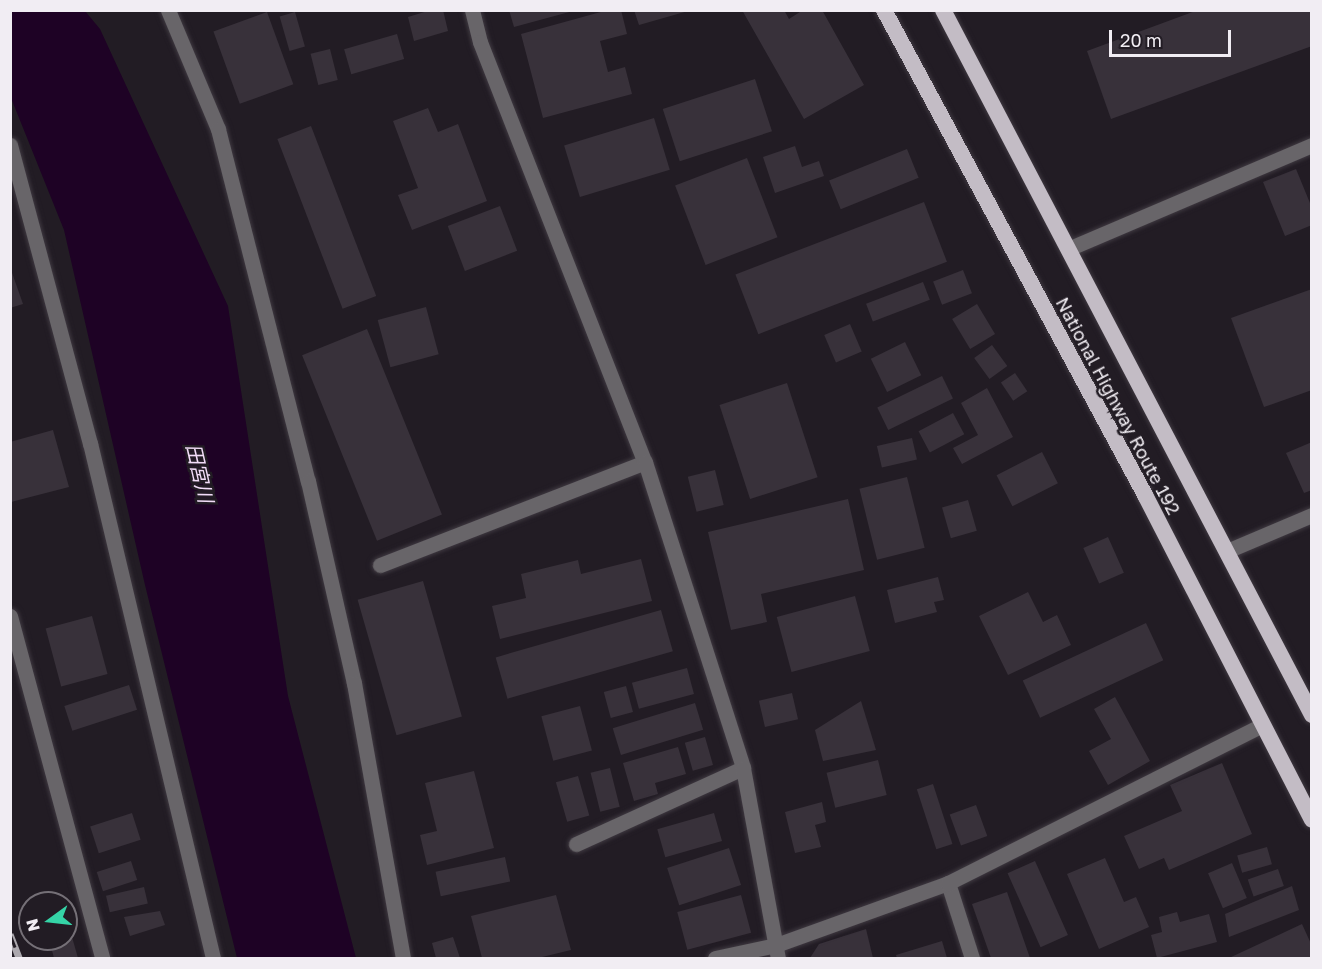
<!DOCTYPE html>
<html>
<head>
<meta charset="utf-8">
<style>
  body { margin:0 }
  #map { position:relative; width:1322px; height:969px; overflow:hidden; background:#221c24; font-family:"Golos Text","Noto Sans JP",sans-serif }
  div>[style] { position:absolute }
  .water>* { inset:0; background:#1e0225 }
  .building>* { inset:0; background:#38313a; transform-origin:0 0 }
  .roads { filter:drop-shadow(0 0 2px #3f3941) drop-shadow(0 0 2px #3f3941) }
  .minor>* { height:15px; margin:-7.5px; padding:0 7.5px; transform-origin:7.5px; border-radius:7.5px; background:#686569 }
  .tertiary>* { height:15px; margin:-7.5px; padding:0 7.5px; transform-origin:7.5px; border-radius:7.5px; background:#686569 }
  .trunk>* { height:16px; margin:-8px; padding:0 8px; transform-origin:8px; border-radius:8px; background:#c3bcc5 }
  .rail>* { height:7px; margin-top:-3.5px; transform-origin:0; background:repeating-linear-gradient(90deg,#221c24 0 14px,#aca8ae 0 28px); box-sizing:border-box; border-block:2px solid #aca8ae }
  span { translate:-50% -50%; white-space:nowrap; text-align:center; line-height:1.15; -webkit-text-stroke:5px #221c24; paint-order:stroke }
  .street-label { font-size:18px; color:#f1edf3 }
  .water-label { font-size:20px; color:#f1dcf7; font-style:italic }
  .frame { position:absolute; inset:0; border:12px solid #f1edf3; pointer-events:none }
  .north { position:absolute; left:18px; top:891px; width:60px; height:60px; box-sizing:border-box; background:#221c24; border:2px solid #757077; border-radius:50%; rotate:255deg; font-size:16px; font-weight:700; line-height:24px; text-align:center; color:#f1edf3 }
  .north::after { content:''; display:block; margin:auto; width:21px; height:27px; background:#35d4a7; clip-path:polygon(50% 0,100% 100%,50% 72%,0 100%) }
  .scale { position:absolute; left:1109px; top:30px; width:122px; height:27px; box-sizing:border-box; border:3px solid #f1edf3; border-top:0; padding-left:8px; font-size:18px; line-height:21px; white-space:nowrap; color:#f1edf3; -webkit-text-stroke:4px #221c24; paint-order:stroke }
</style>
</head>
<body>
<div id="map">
  <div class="water">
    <i style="clip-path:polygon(11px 10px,85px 11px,100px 29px,228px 306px,288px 696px,356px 958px,237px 958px,145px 585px,64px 230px,11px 98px)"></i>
  </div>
  <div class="building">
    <i style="clip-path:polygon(431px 10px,443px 10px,448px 31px,414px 41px,408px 17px)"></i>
    <i style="clip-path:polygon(509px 10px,573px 10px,573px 11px,514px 27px)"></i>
    <i style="clip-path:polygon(608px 10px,621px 10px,627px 34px,600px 41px,608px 72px,625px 67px,632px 94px,543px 118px,521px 34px)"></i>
    <i style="clip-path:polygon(634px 10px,688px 10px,688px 11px,639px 25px)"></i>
    <i style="clip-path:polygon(742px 10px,784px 10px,789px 19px,803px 10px,822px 10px,864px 85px,804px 119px)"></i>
    <i style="clip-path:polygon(1198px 10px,1312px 10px,1312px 46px,1111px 119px,1087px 51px)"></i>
    <i style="left:267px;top:12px;width:77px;height:57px;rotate:70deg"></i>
    <i style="left:295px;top:12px;width:36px;height:16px;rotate:74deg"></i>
    <i style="left:397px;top:34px;width:26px;height:55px;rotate:74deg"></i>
    <i style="left:330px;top:49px;width:32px;height:20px;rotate:76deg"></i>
    <i style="left:755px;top:79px;width:55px;height:97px;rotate:72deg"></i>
    <i style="clip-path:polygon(428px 108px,438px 132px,458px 124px,487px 201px,412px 230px,398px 195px,418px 188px,393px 121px)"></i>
    <i style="left:654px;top:118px;width:54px;height:94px;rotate:73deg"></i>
    <i style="left:311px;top:126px;width:182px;height:36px;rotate:69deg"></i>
    <i style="clip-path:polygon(795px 146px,802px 167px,819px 161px,824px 176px,775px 193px,763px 157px)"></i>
    <i style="left:907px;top:149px;width:31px;height:84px;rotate:68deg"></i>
    <i style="left:747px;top:158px;width:85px;height:77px;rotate:69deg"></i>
    <i style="clip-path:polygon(1296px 169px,1312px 208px,1312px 225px,1285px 236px,1263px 182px)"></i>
    <i style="left:924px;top:202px;width:64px;height:202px;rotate:69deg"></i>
    <i style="left:500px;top:206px;width:48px;height:56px;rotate:69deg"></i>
    <i style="clip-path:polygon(10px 267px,23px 304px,10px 308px)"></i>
    <i style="left:963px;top:270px;width:25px;height:32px;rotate:69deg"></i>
    <i style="left:923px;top:282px;width:19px;height:61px;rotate:69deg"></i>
    <i style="clip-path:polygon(1312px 289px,1312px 390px,1264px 407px,1231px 318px)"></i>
    <i style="left:977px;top:304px;width:35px;height:29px;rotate:59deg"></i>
    <i style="left:426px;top:307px;width:49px;height:50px;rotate:75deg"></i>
    <i style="left:850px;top:324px;width:30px;height:28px;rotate:67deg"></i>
    <i style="left:367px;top:329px;width:200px;height:70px;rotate:68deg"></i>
    <i style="left:905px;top:342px;width:37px;height:38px;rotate:64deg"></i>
    <i style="left:992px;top:345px;width:26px;height:22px;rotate:54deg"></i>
    <i style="left:1015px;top:373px;width:22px;height:17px;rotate:56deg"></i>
    <i style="left:942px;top:376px;width:25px;height:72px;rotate:64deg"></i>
    <i style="left:787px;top:383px;width:99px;height:71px;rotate:72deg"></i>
    <i style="clip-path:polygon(987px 388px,1013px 437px,962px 464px,953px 448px,978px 435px,961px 403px)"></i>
    <i style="left:953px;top:413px;width:24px;height:39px;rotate:62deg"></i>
    <i style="clip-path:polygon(53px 430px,69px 487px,11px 502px,10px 442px)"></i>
    <i style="left:912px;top:438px;width:22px;height:36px;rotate:77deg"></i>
    <i style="clip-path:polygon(1312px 442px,1312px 490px,1304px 493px,1286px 453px)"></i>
    <i style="left:1042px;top:452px;width:35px;height:51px;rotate:63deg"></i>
    <i style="left:715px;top:470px;width:36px;height:28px;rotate:76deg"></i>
    <i style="left:907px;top:477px;width:73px;height:49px;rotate:76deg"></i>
    <i style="clip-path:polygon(848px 499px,864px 570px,761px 594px,767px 622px,731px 630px,708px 532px)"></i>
    <i style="left:968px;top:500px;width:32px;height:27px;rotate:74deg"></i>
    <i style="left:1108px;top:537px;width:39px;height:27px;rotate:66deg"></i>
    <i style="clip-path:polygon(641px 559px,652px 601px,500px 639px,492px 606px,526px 598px,521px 574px,578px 560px,581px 574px)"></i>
    <i style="clip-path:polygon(938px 577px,944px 600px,934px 602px,937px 612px,895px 623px,887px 590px)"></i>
    <i style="left:423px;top:581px;width:141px;height:68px;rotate:74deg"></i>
    <i style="clip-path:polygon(1028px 592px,1043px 622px,1057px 615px,1071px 645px,1008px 675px,979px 616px)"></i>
    <i style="left:855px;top:596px;width:57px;height:81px;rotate:75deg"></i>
    <i style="left:661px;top:610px;width:43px;height:172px;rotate:74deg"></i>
    <i style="left:92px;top:616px;width:60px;height:48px;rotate:75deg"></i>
    <i style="left:1146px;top:623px;width:41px;height:136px;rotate:65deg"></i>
    <i style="left:687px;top:668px;width:27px;height:57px;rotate:75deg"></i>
    <i style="left:129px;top:685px;width:26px;height:68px;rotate:72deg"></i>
    <i style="left:626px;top:686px;width:27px;height:23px;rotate:75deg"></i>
    <i style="left:792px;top:693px;width:27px;height:34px;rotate:77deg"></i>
    <i style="clip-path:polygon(1115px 697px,1150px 761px,1108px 785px,1089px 751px,1111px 739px,1094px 709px)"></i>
    <i style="clip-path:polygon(861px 701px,876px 750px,823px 761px,815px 730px)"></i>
    <i style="left:695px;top:703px;width:28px;height:86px;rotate:73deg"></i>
    <i style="left:580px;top:706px;width:46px;height:40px;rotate:75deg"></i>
    <i style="left:705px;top:737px;width:29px;height:21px;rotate:74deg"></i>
    <i style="clip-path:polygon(678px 747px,686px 774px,655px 783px,658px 794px,634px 801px,623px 763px)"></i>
    <i style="left:878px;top:760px;width:36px;height:53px;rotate:76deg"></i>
    <i style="clip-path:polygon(1222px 763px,1252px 834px,1169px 870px,1164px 858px,1139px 869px,1124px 836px,1182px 811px,1170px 785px)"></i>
    <i style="left:610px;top:768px;width:40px;height:20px;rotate:76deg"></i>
    <i style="clip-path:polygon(474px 771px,494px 848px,427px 865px,420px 835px,437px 831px,425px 783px)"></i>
    <i style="left:578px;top:776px;width:41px;height:23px;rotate:74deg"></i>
    <i style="left:933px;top:784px;width:63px;height:17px;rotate:72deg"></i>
    <i style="clip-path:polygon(822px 802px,826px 822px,815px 825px,821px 847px,795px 853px,785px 812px)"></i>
    <i style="left:976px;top:805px;width:33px;height:28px;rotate:70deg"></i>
    <i style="left:132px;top:813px;width:28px;height:44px;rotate:72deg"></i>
    <i style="left:714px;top:813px;width:29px;height:59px;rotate:74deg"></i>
    <i style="left:1267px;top:847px;width:18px;height:31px;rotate:74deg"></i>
    <i style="left:729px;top:848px;width:39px;height:65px;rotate:72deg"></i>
    <i style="left:505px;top:857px;width:25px;height:71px;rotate:78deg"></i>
    <i style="clip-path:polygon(1105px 858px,1124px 902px,1136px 897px,1149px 927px,1099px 949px,1067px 874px)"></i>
    <i style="left:131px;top:861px;width:20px;height:36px;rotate:72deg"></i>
    <i style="left:1035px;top:861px;width:81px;height:30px;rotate:66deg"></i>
    <i style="left:1232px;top:863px;width:38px;height:26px;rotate:67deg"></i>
    <i style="left:1278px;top:869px;width:18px;height:32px;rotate:71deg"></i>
    <i style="clip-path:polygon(1292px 886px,1299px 910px,1229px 937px,1225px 914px)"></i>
    <i style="left:144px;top:887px;width:17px;height:39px;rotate:77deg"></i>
    <i style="clip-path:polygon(1007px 892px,1030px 958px,991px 958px,972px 904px)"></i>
    <i style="clip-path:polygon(556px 895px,571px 950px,538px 958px,482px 958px,471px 916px)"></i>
    <i style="left:741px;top:895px;width:39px;height:66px;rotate:75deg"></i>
    <i style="clip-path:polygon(160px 911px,165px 925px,130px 936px,124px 917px)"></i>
    <i style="clip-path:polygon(1177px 912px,1180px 922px,1209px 914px,1217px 942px,1157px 958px,1151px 935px,1162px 932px,1159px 917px)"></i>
    <i style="clip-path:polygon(1302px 924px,1312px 946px,1312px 958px,1229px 958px)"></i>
    <i style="clip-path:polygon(866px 929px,873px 958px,810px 958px,819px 944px)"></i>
    <i style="clip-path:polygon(72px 937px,78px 958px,54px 958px,50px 943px)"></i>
    <i style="clip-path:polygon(453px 937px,460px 958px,436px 958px,432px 943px)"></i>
    <i style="clip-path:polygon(942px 941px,947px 958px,897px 958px,896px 955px)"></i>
  </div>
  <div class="roads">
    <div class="minor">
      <i style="left:168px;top:10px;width:129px;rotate:67.2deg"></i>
      <i style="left:218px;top:129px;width:363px;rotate:75.7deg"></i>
      <i style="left:308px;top:481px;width:207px;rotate:77.2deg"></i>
      <i style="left:354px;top:683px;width:279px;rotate:79.9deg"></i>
      <i style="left:10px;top:145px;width:309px;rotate:75deg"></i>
      <i style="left:90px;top:443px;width:529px;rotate:76.57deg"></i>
      <i style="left:1068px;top:249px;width:265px;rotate:-23.1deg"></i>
      <i style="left:1227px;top:551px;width:92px;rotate:-23deg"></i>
      <i style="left:380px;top:565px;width:284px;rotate:-21.2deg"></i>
      <i style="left:10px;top:616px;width:354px;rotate:74.9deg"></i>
      <i style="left:576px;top:844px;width:183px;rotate:-24.5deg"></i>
      <i style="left:948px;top:883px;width:79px;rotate:72.3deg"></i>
      <i style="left:715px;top:958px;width:62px;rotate:-12deg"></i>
      <i style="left:776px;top:945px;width:183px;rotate:-19.8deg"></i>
      <i style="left:948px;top:883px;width:352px;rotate:-26.7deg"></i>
    </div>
    <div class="tertiary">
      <i style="left:472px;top:10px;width:33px;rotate:76deg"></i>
      <i style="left:480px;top:42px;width:451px;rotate:68.6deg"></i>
      <i style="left:645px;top:462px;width:321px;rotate:72.2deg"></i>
      <i style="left:743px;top:768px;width:193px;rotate:79.6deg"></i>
    </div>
    <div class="trunk">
      <i style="left:884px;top:10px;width:551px;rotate:61.71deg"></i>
      <i style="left:1145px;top:495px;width:365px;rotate:62.8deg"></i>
      <i style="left:943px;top:10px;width:796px;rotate:62.37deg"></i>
    </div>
  </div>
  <div class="rail">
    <i style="left:10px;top:934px;width:26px;rotate:69deg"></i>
  </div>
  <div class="street-label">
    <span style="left:1118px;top:406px;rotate:62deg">National Highway Route 192</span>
  </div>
  <div class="water-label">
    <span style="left:200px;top:473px;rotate:77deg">田宮川</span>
  </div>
  <div class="frame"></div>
  <div class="north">N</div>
  <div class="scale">20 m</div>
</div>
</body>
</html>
